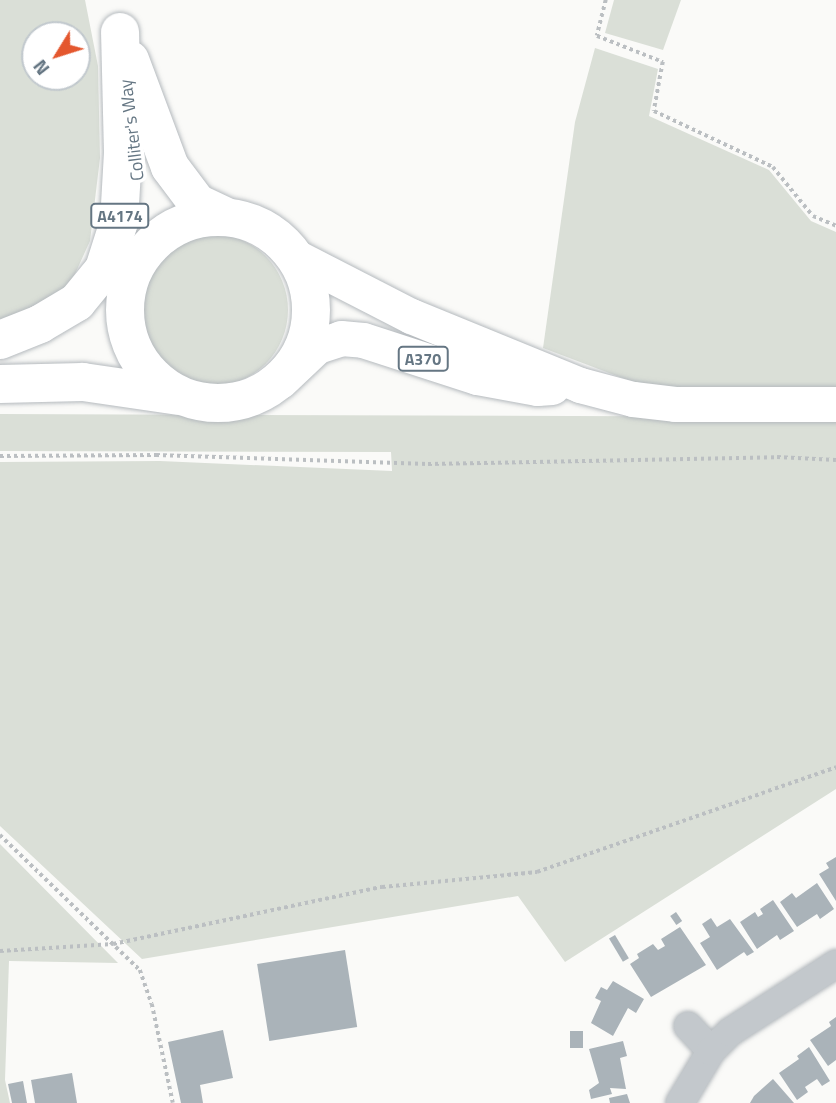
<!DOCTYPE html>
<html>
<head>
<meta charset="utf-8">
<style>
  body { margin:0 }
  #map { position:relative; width:836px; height:1103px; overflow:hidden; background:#fafaf8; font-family:"Titillium Web",sans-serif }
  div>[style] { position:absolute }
  .green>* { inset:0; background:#dadfd7 }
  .round { border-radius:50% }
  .building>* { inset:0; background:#aab3b9; transform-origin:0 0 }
  .path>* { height:3.5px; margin-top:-1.75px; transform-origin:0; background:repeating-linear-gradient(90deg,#bbbfc2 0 3.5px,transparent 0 7px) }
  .roads { filter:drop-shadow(0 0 2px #b5babe) drop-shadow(0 0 2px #b5babe) }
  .minor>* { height:28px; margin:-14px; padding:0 14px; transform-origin:14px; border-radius:14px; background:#c3c8cc }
  .major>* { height:35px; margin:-17.5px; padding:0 17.5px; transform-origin:17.5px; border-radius:17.5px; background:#fff }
  .highway>* { height:38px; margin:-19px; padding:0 19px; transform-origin:19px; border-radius:19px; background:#fff }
  .highway>.ring { margin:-19px; padding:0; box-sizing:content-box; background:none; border:38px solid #fff; border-radius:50% }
  span { translate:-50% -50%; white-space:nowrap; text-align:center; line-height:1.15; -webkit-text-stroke:7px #fff; paint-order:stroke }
  .shield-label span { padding:2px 5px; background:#fff; border:2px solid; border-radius:5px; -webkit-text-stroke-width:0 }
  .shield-label { font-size:16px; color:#657683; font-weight:700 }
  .street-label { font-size:18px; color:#657683 }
  .north { position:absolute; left:21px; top:21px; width:70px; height:70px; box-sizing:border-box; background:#fff; border:2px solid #c1c8cd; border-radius:50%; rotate:232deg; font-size:19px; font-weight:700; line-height:28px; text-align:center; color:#657683 }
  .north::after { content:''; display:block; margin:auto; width:24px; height:32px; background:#e4572e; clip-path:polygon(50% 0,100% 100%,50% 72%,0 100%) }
</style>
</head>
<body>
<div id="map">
  <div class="green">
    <i style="clip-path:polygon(evenodd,0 0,85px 0,98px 66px,100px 158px,90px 241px,69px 287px,0 327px,0 0,35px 35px,77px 35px,77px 77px,35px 77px,35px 35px)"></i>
    <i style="clip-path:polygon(614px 0,681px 0,663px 50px,605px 33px)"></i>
    <i style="clip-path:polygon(595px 48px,658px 69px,649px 116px,769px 170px,811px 221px,836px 232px,836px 388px,654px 390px,543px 348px,575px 122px)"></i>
    <i class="round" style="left:136px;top:234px;width:152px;height:152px"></i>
    <i style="clip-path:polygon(0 414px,836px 417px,836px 789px,565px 962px,518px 896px,142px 959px,0 826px,0 462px,160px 461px,392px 471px,391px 452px,0 451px)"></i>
    <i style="clip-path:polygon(0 844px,118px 963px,9px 961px,5px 1080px,10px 1103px,0 1103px)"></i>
  </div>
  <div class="building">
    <i style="clip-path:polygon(836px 857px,836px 901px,819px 874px,829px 868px,826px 863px)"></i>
    <i style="clip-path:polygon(817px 883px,834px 909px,820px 919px,817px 914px,797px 927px,780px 902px,792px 893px,796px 898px)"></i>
    <i style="clip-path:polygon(773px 900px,794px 931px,780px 940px,777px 935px,757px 949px,740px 922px,755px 912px,758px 917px,763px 914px,760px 909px)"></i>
    <i style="left:676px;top:912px;width:11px;height:7px;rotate:56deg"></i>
    <i style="clip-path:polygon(711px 918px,717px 927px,730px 919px,754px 952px,747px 956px,744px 952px,717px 970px,700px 943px,710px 937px,702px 924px)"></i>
    <i style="clip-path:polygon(680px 927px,706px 965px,651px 997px,630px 964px,639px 958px,637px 954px,653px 944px,658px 950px,665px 946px,661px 939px)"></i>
    <i style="left:615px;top:935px;width:27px;height:7px;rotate:59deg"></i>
    <i style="left:345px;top:950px;width:78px;height:89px;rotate:81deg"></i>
    <i style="clip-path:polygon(613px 981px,644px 999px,636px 1013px,628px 1008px,613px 1036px,591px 1023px,601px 1001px,595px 998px,601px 987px,607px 990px)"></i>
    <i style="clip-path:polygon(836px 1017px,836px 1060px,828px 1066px,810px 1040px,831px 1026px,829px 1022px)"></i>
    <i style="clip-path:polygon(223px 1030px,233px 1078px,200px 1085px,203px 1103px,181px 1103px,168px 1042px)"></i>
    <i style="left:570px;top:1031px;width:13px;height:17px"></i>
    <i style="clip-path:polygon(623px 1041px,627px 1056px,620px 1058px,626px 1089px,610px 1088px,612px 1094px,591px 1099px,589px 1090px,599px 1083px,589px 1049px)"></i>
    <i style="clip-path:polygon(809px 1047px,830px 1081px,822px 1086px,817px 1079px,805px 1087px,808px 1092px,797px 1100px,779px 1073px,799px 1059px,797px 1056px)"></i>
    <i style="clip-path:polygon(72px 1073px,77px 1103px,35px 1103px,31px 1080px)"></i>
    <i style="clip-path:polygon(773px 1079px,794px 1103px,750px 1103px,754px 1096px)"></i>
    <i style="clip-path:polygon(23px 1081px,27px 1103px,12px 1103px,8px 1084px)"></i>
    <i style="clip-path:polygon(627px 1094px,630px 1103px,610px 1103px,609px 1098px)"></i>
  </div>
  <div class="path">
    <i style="left:606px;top:0;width:37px;rotate:104deg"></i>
    <i style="left:597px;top:36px;width:71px;rotate:21.5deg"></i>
    <i style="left:663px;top:62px;width:50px;rotate:100.4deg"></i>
    <i style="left:654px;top:111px;width:132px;rotate:25.2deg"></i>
    <i style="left:773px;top:167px;width:63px;rotate:50.8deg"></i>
    <i style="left:813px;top:216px;width:25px;rotate:23deg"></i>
    <i style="left:0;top:456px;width:156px;rotate:-0.4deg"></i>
    <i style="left:156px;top:455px;width:272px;rotate:1.9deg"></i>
    <i style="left:428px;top:464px;width:349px;rotate:-1.1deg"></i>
    <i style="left:777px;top:457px;width:59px;rotate:2.9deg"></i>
    <i style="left:0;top:835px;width:194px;rotate:44deg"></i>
    <i style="left:140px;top:970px;width:36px;rotate:71deg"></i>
    <i style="left:152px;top:1004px;width:101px;rotate:78deg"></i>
    <i style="left:0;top:951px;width:113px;rotate:-3.5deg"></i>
    <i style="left:113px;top:944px;width:275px;rotate:-12deg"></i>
    <i style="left:382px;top:887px;width:156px;rotate:-5.5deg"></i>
    <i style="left:537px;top:872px;width:317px;rotate:-19.3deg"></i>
  </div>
  <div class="roads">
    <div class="minor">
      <i style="left:688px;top:1026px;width:34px;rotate:47deg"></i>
      <i style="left:680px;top:1103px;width:61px;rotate:-59.2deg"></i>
      <i style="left:711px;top:1051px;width:27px;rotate:-45deg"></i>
      <i style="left:730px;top:1032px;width:126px;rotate:-32.7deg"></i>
    </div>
    <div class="major">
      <i style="left:296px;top:257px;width:129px;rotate:27.2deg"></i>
      <i style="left:411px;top:316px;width:183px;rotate:22.2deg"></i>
      <i style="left:580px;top:385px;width:55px;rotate:14.8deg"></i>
      <i style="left:633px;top:399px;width:42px;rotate:6.8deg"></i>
      <i style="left:675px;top:404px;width:161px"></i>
      <i style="left:280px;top:381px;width:51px;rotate:-43.4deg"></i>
      <i style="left:317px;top:346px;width:25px;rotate:-18deg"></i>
      <i style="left:341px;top:338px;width:22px;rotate:5deg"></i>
      <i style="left:363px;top:340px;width:120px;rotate:18deg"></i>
      <i style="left:477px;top:377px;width:61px;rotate:10.4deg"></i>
      <i style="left:537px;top:388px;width:15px;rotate:-4deg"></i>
    </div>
    <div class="highway">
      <i style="left:130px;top:60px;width:114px;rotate:69.5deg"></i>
      <i style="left:170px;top:167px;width:45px;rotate:53.1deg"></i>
      <i style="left:197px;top:203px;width:31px;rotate:25deg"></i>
      <i class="ring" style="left:125px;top:217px;width:148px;height:148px"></i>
      <i style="left:0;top:340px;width:43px;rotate:-21.8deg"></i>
      <i style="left:40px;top:324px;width:43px;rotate:-30.7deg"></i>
      <i style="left:77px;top:302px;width:43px;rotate:-50.7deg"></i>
      <i style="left:104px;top:269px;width:49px;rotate:-72.3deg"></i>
      <i style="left:119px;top:222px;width:69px;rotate:-86.7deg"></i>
      <i style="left:123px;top:153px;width:121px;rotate:-91.4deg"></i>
      <i style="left:0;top:384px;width:83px;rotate:-1.4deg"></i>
      <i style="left:83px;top:382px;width:97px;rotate:8.3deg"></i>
    </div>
  </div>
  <div class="shield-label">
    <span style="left:120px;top:216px">A4174</span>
    <span style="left:423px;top:359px">A370</span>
  </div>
  <div class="street-label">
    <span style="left:132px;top:130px;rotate:-97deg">Colliter's Way</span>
  </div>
  <div class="north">N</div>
</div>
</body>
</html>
